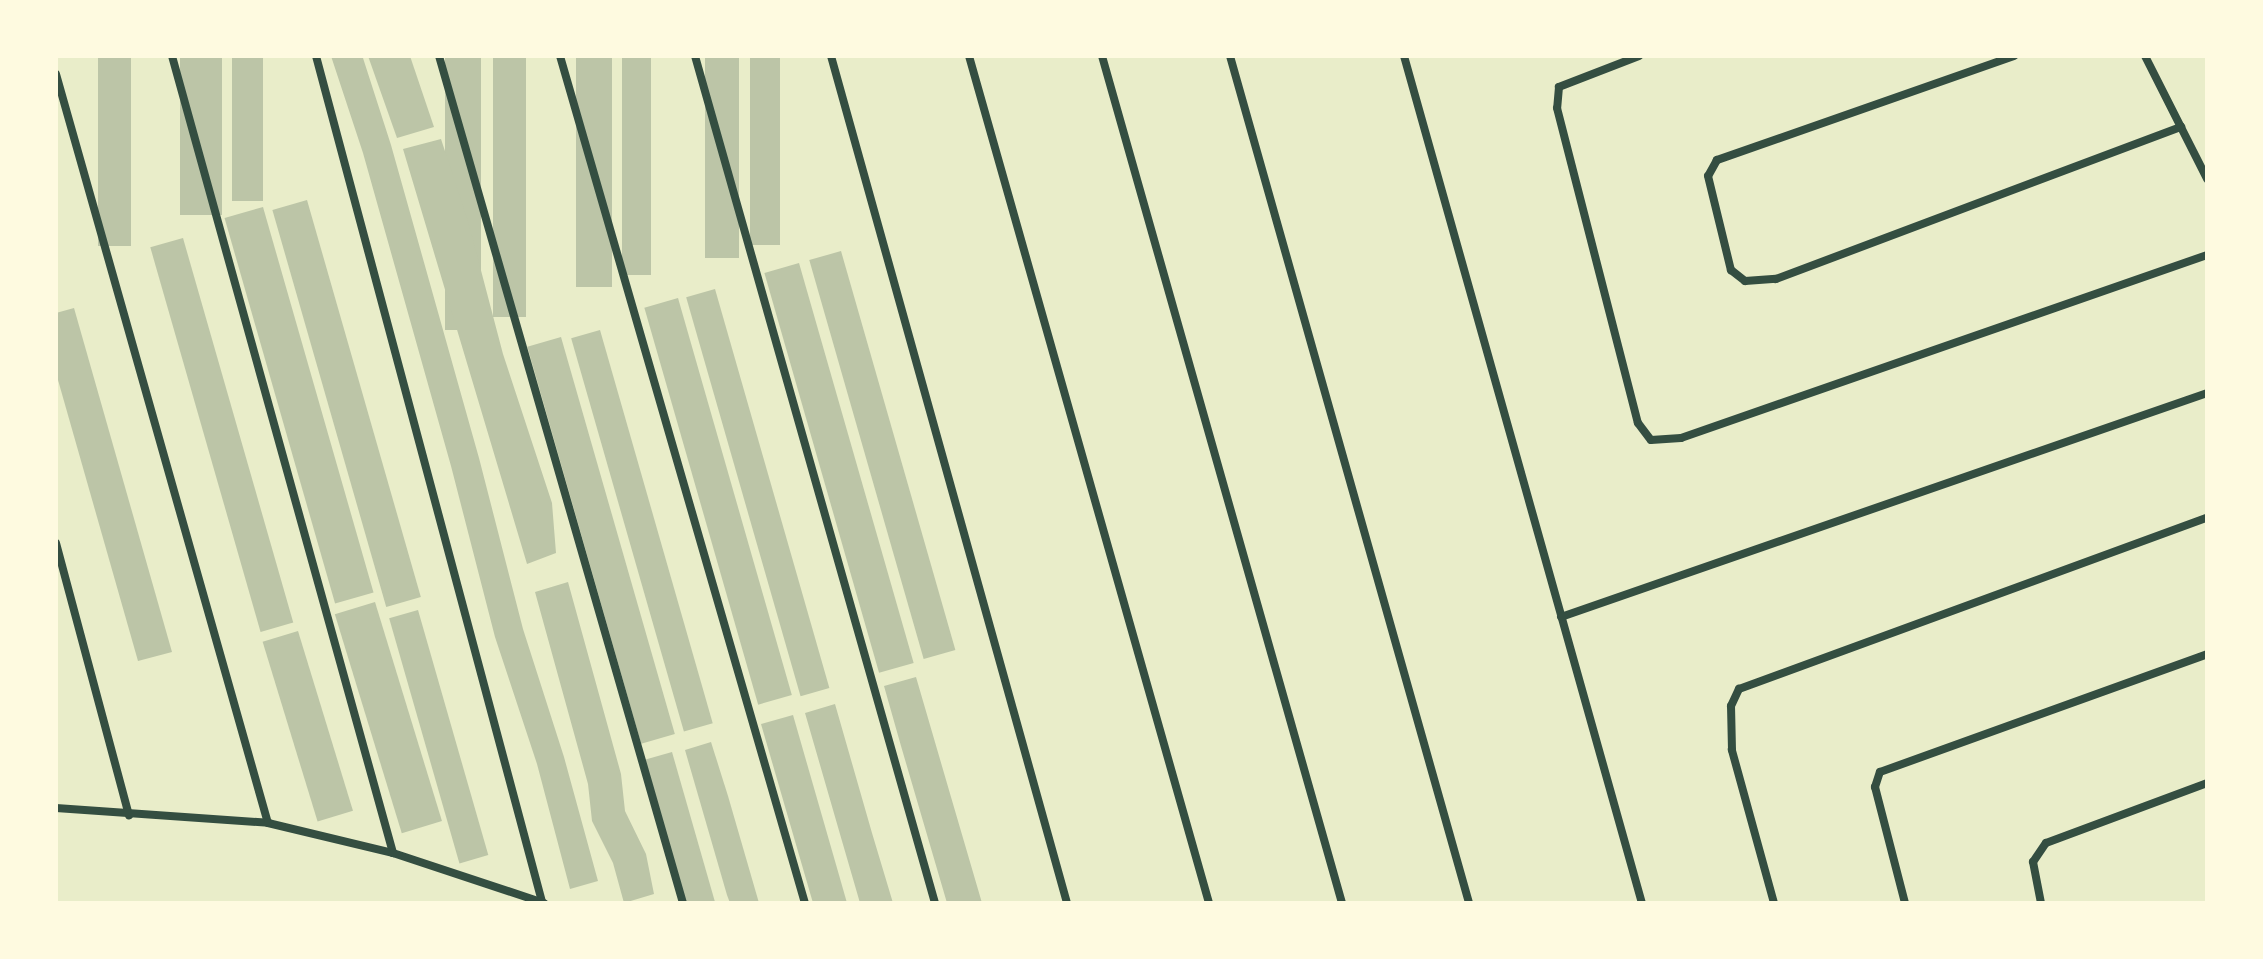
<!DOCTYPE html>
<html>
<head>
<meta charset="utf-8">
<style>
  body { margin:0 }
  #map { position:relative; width:2263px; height:959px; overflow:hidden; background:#e9edc9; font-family:"Noto Sans",sans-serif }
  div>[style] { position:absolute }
  .building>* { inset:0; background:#bcc5a7; transform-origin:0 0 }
  .minor>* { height:8px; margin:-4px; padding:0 4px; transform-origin:4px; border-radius:4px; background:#344e41 }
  span { translate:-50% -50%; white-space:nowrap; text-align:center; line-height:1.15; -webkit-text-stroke:6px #fefae0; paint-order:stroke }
  .frame { position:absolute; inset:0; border:58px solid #fefae0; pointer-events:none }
</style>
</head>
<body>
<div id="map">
  <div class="building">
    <i style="left:98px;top:56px;width:33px;height:190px"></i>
    <i style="left:180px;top:56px;width:42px;height:159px"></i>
    <i style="left:232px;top:56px;width:31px;height:145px"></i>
    <i style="clip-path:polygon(331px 56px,363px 58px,391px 145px,479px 458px,523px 629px,564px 757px,598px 881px,570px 889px,537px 764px,495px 637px,451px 466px,363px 153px)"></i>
    <i style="clip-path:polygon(368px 56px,410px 56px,434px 127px,397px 138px)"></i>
    <i style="left:445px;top:56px;width:36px;height:274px"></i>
    <i style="left:493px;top:56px;width:33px;height:261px"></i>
    <i style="left:576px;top:56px;width:36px;height:231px"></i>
    <i style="left:622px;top:56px;width:29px;height:219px"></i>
    <i style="left:705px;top:56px;width:34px;height:202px"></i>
    <i style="left:750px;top:56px;width:30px;height:189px"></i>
    <i style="clip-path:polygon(441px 139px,468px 221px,503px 354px,552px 503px,556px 553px,527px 564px,403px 149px)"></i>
    <i style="left:307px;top:200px;width:413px;height:36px;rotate:74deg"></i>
    <i style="left:263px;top:207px;width:401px;height:40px;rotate:74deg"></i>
    <i style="left:183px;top:238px;width:400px;height:34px;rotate:74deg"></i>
    <i style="left:841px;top:251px;width:415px;height:33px;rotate:74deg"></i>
    <i style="left:799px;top:263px;width:416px;height:36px;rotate:74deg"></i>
    <i style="left:715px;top:289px;width:415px;height:30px;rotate:74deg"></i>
    <i style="left:678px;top:298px;width:413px;height:35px;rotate:74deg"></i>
    <i style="clip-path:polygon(74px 308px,172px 652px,138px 661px,56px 373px,56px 313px)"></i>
    <i style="left:600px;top:330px;width:409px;height:30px;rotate:74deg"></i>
    <i style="left:561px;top:337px;width:413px;height:35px;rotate:74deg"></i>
    <i style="clip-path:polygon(568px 582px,621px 774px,625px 811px,646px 854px,654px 894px,624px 903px,613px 863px,592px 821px,588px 784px,535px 592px)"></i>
    <i style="left:375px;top:602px;width:229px;height:42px;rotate:73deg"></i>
    <i style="left:418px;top:610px;width:255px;height:30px;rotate:74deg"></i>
    <i style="left:298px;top:631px;width:188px;height:37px;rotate:73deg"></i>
    <i style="clip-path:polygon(916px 677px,951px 797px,982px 903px,947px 903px,901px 746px,884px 686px)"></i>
    <i style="clip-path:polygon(835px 704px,872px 833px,893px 903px,860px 903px,842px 841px,805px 713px)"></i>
    <i style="clip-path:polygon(793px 715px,839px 875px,847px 903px,813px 903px,761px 724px)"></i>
    <i style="clip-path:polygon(711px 742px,728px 796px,759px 903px,730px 903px,727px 895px,685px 750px)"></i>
    <i style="left:672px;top:752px;width:157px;height:32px;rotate:74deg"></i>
  </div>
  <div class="minor">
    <i style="left:172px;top:56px;width:827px;rotate:74.5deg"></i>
    <i style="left:316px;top:56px;width:876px;rotate:75.04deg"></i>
    <i style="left:439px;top:56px;width:881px;rotate:73.93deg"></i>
    <i style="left:560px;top:56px;width:882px;rotate:73.87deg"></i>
    <i style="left:695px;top:56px;width:880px;rotate:74.18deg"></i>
    <i style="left:831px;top:56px;width:879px;rotate:74.43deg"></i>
    <i style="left:969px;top:56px;width:880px;rotate:74.18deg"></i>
    <i style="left:1102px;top:56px;width:880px;rotate:74.18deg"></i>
    <i style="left:1230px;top:56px;width:880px;rotate:74.24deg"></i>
    <i style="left:1404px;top:56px;width:880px;rotate:74.31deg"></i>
    <i style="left:1639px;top:56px;width:86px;rotate:158.8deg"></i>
    <i style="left:1559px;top:87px;width:21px;rotate:95deg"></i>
    <i style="left:1557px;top:108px;width:325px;rotate:75.6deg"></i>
    <i style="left:1638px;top:423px;width:21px;rotate:53deg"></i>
    <i style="left:1651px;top:440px;width:30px;rotate:-4deg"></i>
    <i style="left:1681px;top:438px;width:557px;rotate:-19.18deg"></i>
    <i style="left:2014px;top:56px;width:315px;rotate:160.7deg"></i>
    <i style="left:1717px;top:160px;width:18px;rotate:119deg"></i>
    <i style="left:1708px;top:176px;width:97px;rotate:76.3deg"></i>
    <i style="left:1731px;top:270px;width:18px;rotate:38deg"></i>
    <i style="left:1745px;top:281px;width:31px;rotate:-4deg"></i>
    <i style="left:1776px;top:279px;width:433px;rotate:-20.6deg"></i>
    <i style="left:2145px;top:56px;width:138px;rotate:63.2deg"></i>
    <i style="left:56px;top:74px;width:778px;rotate:74.2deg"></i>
    <i style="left:56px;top:543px;width:282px;rotate:75deg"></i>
    <i style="left:1561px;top:617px;width:684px;rotate:-19.12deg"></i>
    <i style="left:56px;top:808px;width:213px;rotate:4deg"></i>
    <i style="left:268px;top:823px;width:129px;rotate:13.5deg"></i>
    <i style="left:393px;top:853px;width:159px;rotate:18.3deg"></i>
    <i style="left:1774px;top:903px;width:159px;rotate:-105.4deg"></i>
    <i style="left:1732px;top:750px;width:44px;rotate:-91.3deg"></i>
    <i style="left:1731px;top:706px;width:19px;rotate:-65deg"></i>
    <i style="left:1739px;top:689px;width:498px;rotate:-20.1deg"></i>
    <i style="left:1905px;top:903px;width:120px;rotate:-104.5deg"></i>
    <i style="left:1875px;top:787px;width:16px;rotate:-72deg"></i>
    <i style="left:1880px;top:772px;width:348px;rotate:-19.8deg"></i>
    <i style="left:2041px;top:903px;width:42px;rotate:-101deg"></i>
    <i style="left:2033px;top:862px;width:23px;rotate:-56deg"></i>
    <i style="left:2046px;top:843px;width:172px;rotate:-20.4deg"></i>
  </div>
  <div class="frame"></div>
</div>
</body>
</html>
